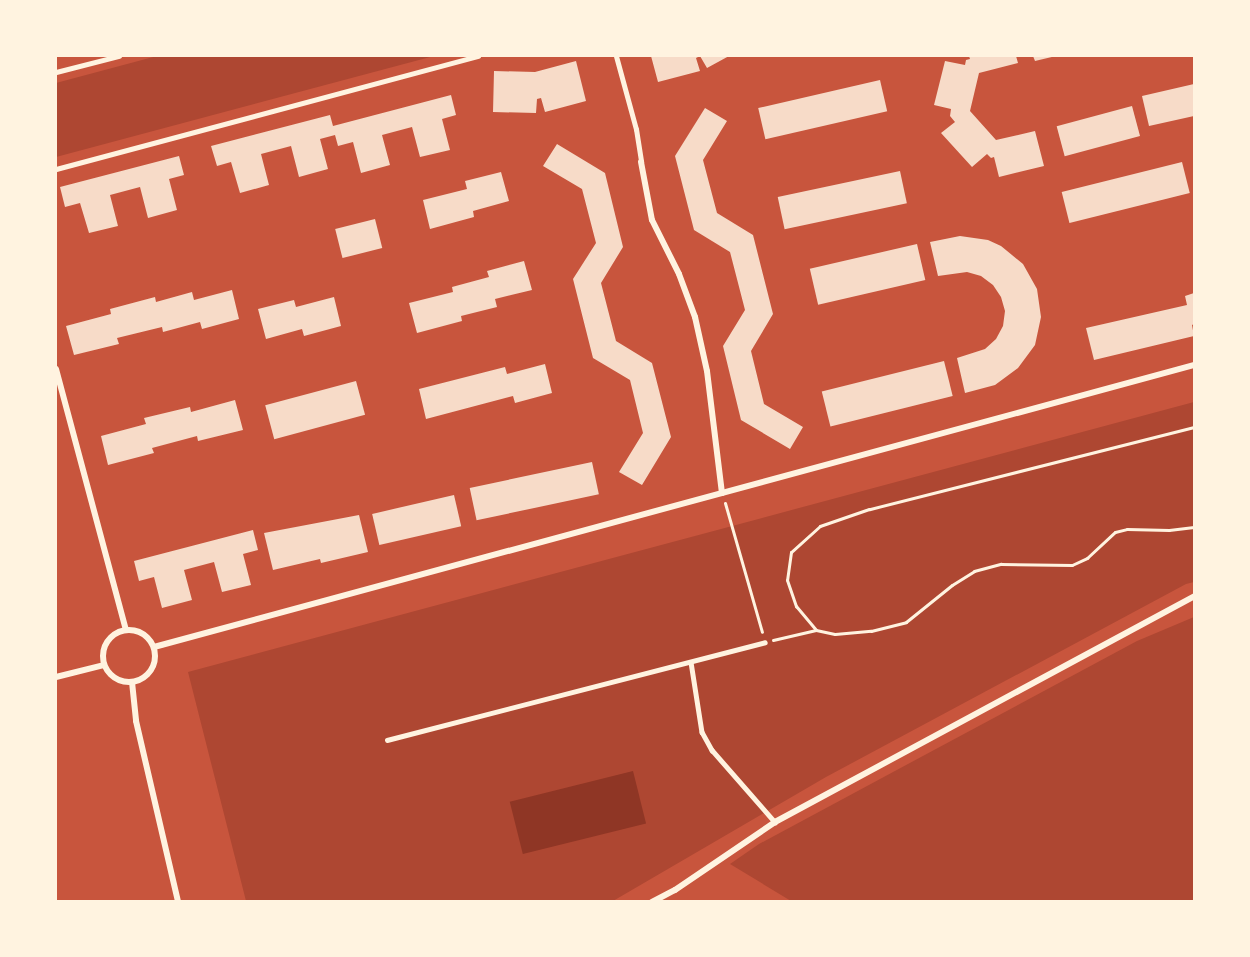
<!DOCTYPE html>
<html>
<head>
<meta charset="utf-8">
<style>
  body { margin:0 }
  #map { position:relative; width:1250px; height:957px; overflow:hidden; background:#c8553d; font-family:"Golos Text",sans-serif }
  div>[style] { position:absolute }
  .green>* { inset:0; background:#ae4732 }
  .water>* { inset:0; background:#8f3625; transform-origin:0 0 }
  .building>* { inset:0; background:#f7dbc8; transform-origin:0 0 }
  .path>* { height:3px; margin:-1.5px; padding:0 1.5px; transform-origin:1.5px; border-radius:1.5px; background:#fff3e0 }
  .service>* { height:4.5px; margin:-2.25px; padding:0 2.25px; transform-origin:2.25px; border-radius:2.25px; background:#fff3e0 }
  .pedestrian>* { height:5px; margin:-2.5px; padding:0 2.5px; transform-origin:2.5px; border-radius:2.5px; background:#fff3e0 }
  .minor>* { height:6px; margin:-3px; padding:0 3px; transform-origin:3px; border-radius:3px; background:#fff3e0 }
  .minor>.ring { margin:-3px; padding:0; box-sizing:content-box; background:none; border:6px solid #fff3e0; border-radius:50% }
  span { translate:-50% -50%; white-space:nowrap; text-align:center; line-height:1.15; -webkit-text-stroke:4.5px #fff3e0; paint-order:stroke }
  .frame { position:absolute; inset:0; border:57px solid #fff3e0; pointer-events:none }
</style>
</head>
<body>
<div id="map">
  <div class="green">
    <i style="clip-path:polygon(157px 56px,434px 56px,56px 157px,56px 83px)"></i>
    <i style="clip-path:polygon(1194px 402px,1194px 582px,1186px 584px,826px 777px,613px 901px,246px 901px,188px 672px)"></i>
    <i style="clip-path:polygon(1194px 617px,1194px 901px,791px 901px,730px 864px,759px 844px,1137px 641px)"></i>
  </div>
  <div class="water">
    <i style="left:633px;top:771px;width:54px;height:127px;rotate:76deg"></i>
  </div>
  <div class="building">
    <i style="clip-path:polygon(651px 56px,729px 56px,707px 68px,700px 56px,696px 58px,700px 71px,658px 82px)"></i>
    <i style="clip-path:polygon(969px 56px,1016px 56px,1018px 63px,979px 73px,970px 111px,996px 140px,1035px 131px,1044px 166px,999px 177px,994px 157px,991px 158px,987px 154px,972px 167px,941px 133px,955px 122px,950px 116px,951px 109px,934px 105px,945px 61px,965px 65px,966px 60px,970px 59px)"></i>
    <i style="clip-path:polygon(1033px 56px,1056px 56px,1035px 61px)"></i>
    <i style="clip-path:polygon(576px 61px,586px 101px,545px 112px,541px 98px,537px 99px,536px 113px,493px 112px,494px 71px,535px 72px)"></i>
    <i style="left:880px;top:80px;width:32px;height:125px;rotate:77deg"></i>
    <i style="clip-path:polygon(1194px 84px,1194px 116px,1149px 126px,1142px 96px)"></i>
    <i style="clip-path:polygon(451px 95px,456px 115px,442px 119px,450px 150px,420px 157px,412px 127px,382px 135px,390px 165px,361px 173px,353px 142px,338px 146px,335px 135px,320px 139px,328px 169px,299px 177px,291px 146px,261px 154px,269px 185px,240px 193px,231px 162px,217px 166px,211px 146px,330px 115px,333px 126px)"></i>
    <i style="left:1132px;top:106px;width:31px;height:78px;rotate:75deg"></i>
    <i style="clip-path:polygon(705px 108px,727px 121px,703px 160px,717px 213px,753px 235px,773px 314px,751px 351px,764px 404px,803px 427px,790px 449px,741px 420px,723px 346px,745px 310px,730px 252px,694px 230px,675px 156px)"></i>
    <i style="clip-path:polygon(557px 144px,605px 173px,623px 247px,601px 283px,616px 341px,652px 363px,671px 437px,642px 485px,619px 472px,643px 433px,630px 380px,593px 358px,573px 279px,596px 243px,582px 189px,543px 166px)"></i>
    <i style="clip-path:polygon(179px 156px,184px 175px,169px 179px,177px 210px,148px 218px,140px 187px,110px 195px,118px 226px,89px 233px,80px 203px,65px 207px,60px 187px)"></i>
    <i style="left:1182px;top:162px;width:32px;height:124px;rotate:76deg"></i>
    <i style="left:900px;top:171px;width:33px;height:125px;rotate:78deg"></i>
    <i style="clip-path:polygon(501px 172px,509px 201px,473px 211px,474px 217px,430px 229px,423px 200px,467px 189px,465px 181px)"></i>
    <i style="left:375px;top:219px;width:30px;height:41px;rotate:76deg"></i>
    <i style="clip-path:polygon(960px 236px,988px 240px,1001px 246px,1023px 264px,1037px 289px,1041px 317px,1035px 345px,1018px 368px,995px 385px,965px 393px,957px 358px,985px 349px,996px 339px,1003px 326px,1005px 311px,1001px 297px,993px 285px,981px 276px,967px 272px,938px 276px,930px 242px)"></i>
    <i style="left:917px;top:244px;width:37px;height:110px;rotate:77deg"></i>
    <i style="clip-path:polygon(524px 261px,532px 290px,495px 299px,497px 307px,461px 316px,462px 321px,417px 333px,409px 303px,453px 292px,452px 287px,489px 277px,487px 271px)"></i>
    <i style="clip-path:polygon(232px 290px,239px 319px,202px 329px,200px 322px,163px 332px,162px 327px,117px 338px,119px 344px,74px 355px,66px 326px,111px 314px,110px 309px,155px 297px,156px 302px,192px 292px,194px 300px)"></i>
    <i style="clip-path:polygon(1194px 293px,1194px 324px,1192px 325px,1194px 336px,1094px 360px,1086px 328px,1187px 305px,1185px 296px)"></i>
    <i style="clip-path:polygon(334px 297px,341px 326px,304px 336px,302px 329px,266px 339px,258px 309px,294px 300px,296px 307px)"></i>
    <i style="left:944px;top:361px;width:36px;height:126px;rotate:76deg"></i>
    <i style="clip-path:polygon(545px 364px,552px 393px,515px 403px,513px 396px,426px 419px,419px 389px,505px 367px,507px 374px)"></i>
    <i style="left:356px;top:381px;width:35px;height:94px;rotate:75deg"></i>
    <i style="clip-path:polygon(235px 400px,243px 430px,198px 441px,197px 436px,152px 448px,154px 453px,108px 465px,101px 436px,146px 424px,144px 418px,190px 407px,191px 412px)"></i>
    <i style="left:592px;top:462px;width:33px;height:125px;rotate:78deg"></i>
    <i style="left:454px;top:495px;width:32px;height:84px;rotate:77deg"></i>
    <i style="clip-path:polygon(359px 515px,368px 552px,321px 563px,320px 559px,273px 570px,264px 533px)"></i>
    <i style="clip-path:polygon(253px 530px,258px 550px,243px 554px,251px 585px,222px 592px,214px 562px,184px 570px,192px 600px,162px 608px,154px 577px,139px 581px,134px 561px)"></i>
  </div>
  <div class="path">
    <i style="left:1194px;top:427px;width:335px;rotate:165.8deg"></i>
    <i style="left:869px;top:509px;width:52px;rotate:160.9deg"></i>
    <i style="left:820px;top:526px;width:39px;rotate:138deg"></i>
    <i style="left:791px;top:552px;width:28px;rotate:98deg"></i>
    <i style="left:787px;top:580px;width:28px;rotate:71deg"></i>
    <i style="left:796px;top:606px;width:31px;rotate:50deg"></i>
    <i style="left:816px;top:630px;width:19px;rotate:12deg"></i>
    <i style="left:835px;top:634px;width:36px;rotate:-5deg"></i>
    <i style="left:871px;top:631px;width:36px;rotate:-14deg"></i>
    <i style="left:906px;top:622px;width:59px;rotate:-38.8deg"></i>
    <i style="left:952px;top:585px;width:26px;rotate:-32deg"></i>
    <i style="left:974px;top:571px;width:28px;rotate:-15deg"></i>
    <i style="left:1001px;top:564px;width:71px;rotate:0.8deg"></i>
    <i style="left:1072px;top:565px;width:17px;rotate:-25deg"></i>
    <i style="left:1087px;top:558px;width:38px;rotate:-43deg"></i>
    <i style="left:1115px;top:532px;width:12px;rotate:-14deg"></i>
    <i style="left:1127px;top:529px;width:42px;rotate:1.4deg"></i>
    <i style="left:1169px;top:530px;width:25px;rotate:-7deg"></i>
    <i style="left:725px;top:503px;width:134px;rotate:74deg"></i>
    <i style="left:773px;top:640px;width:44px;rotate:-13.1deg"></i>
  </div>
  <div class="service">
    <i style="left:691px;top:662px;width:71px;rotate:81.1deg"></i>
    <i style="left:702px;top:732px;width:21px;rotate:61deg"></i>
    <i style="left:712px;top:750px;width:96px;rotate:48.8deg"></i>
    <i style="left:387px;top:740px;width:390px;rotate:-14.5deg"></i>
  </div>
  <div class="pedestrian">
    <i style="left:616px;top:56px;width:76px;rotate:74.7deg"></i>
    <i style="left:636px;top:129px;width:33px;rotate:81deg"></i>
    <i style="left:56px;top:72px;width:65px;rotate:-14.3deg"></i>
    <i style="left:56px;top:169px;width:437px;rotate:-15deg"></i>
  </div>
  <div class="minor">
    <i style="left:641px;top:162px;width:59px;rotate:79.3deg"></i>
    <i style="left:652px;top:220px;width:60px;rotate:63.4deg"></i>
    <i style="left:679px;top:274px;width:46px;rotate:69.6deg"></i>
    <i style="left:695px;top:317px;width:55px;rotate:77.5deg"></i>
    <i style="left:707px;top:371px;width:123px;rotate:83deg"></i>
    <i style="left:56px;top:369px;width:270px;rotate:75deg"></i>
    <i class="ring" style="left:103px;top:630px;width:46px;height:46px"></i>
    <i style="left:154px;top:647px;width:1078px;rotate:-15.17deg"></i>
    <i style="left:56px;top:677px;width:49px;rotate:-14deg"></i>
    <i style="left:132px;top:682px;width:39px;rotate:84deg"></i>
    <i style="left:136px;top:721px;width:186px;rotate:76.9deg"></i>
    <i style="left:652px;top:902px;width:26px;rotate:-28deg"></i>
    <i style="left:675px;top:890px;width:121px;rotate:-34.2deg"></i>
    <i style="left:775px;top:822px;width:476px;rotate:-28.3deg"></i>
  </div>
  <div class="frame"></div>
</div>
</body>
</html>
